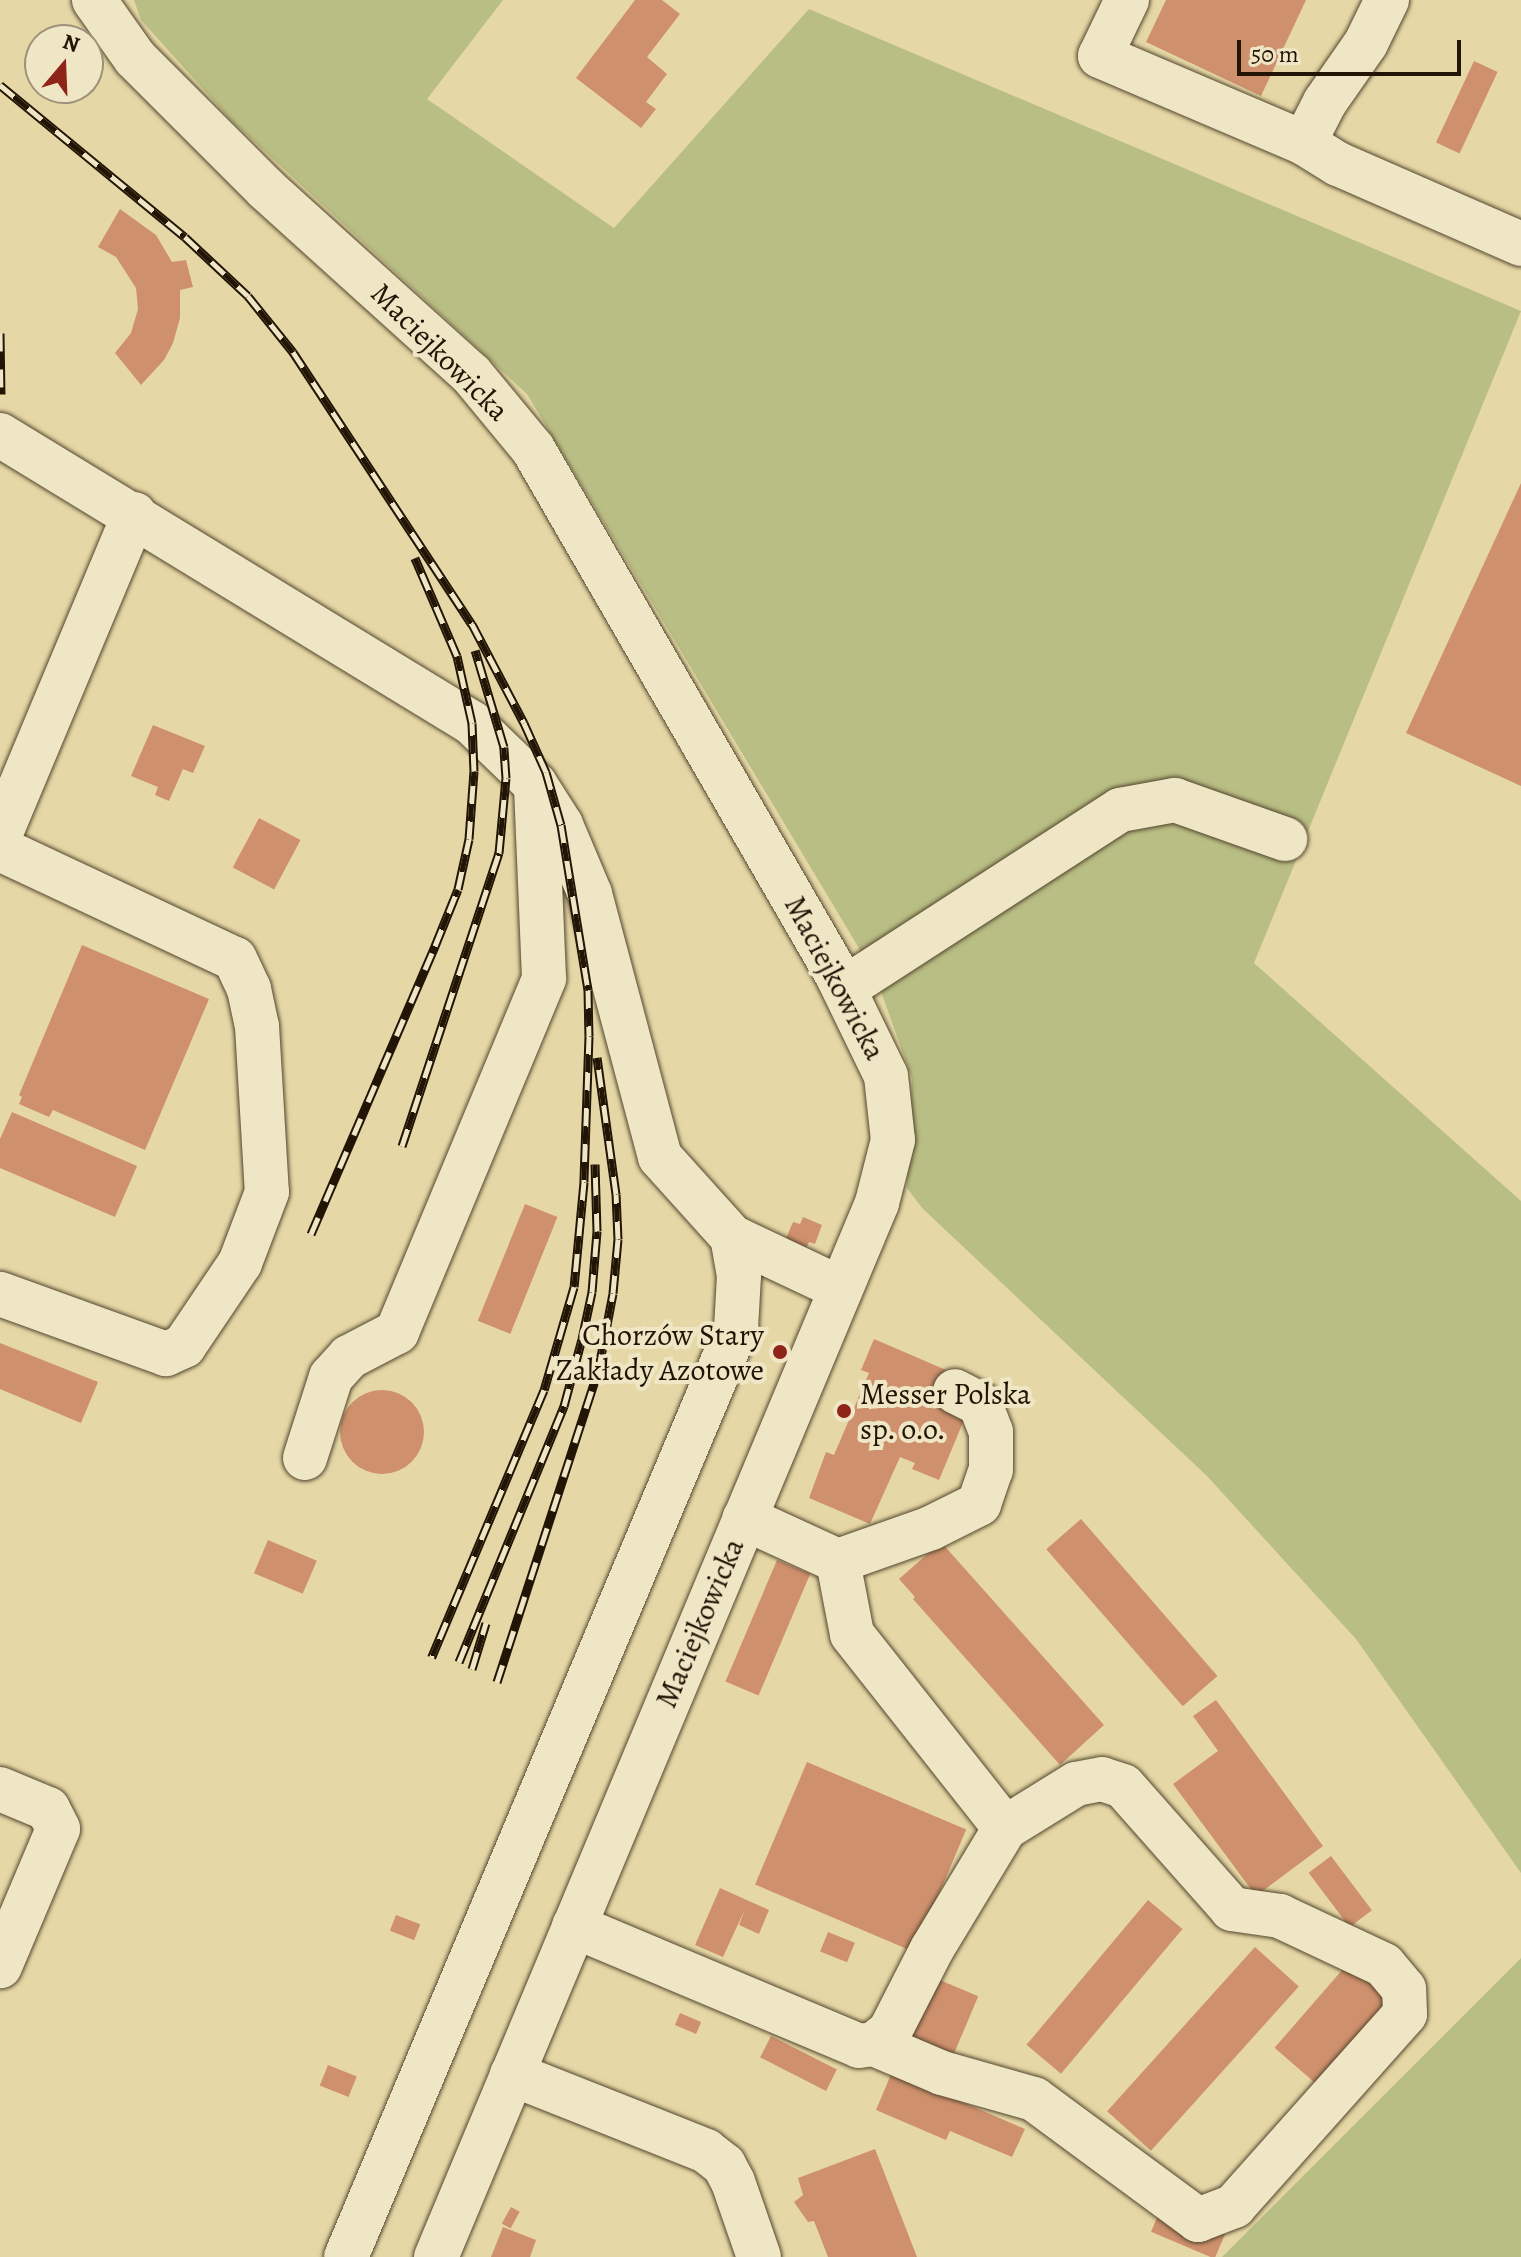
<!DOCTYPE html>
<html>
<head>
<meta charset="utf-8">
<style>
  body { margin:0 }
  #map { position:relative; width:1521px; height:2257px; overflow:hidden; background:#e6d8a6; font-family:Alegreya,serif }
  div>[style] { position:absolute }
  .green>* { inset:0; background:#b9be84 }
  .building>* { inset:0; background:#cf906d; transform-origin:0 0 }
  .round { border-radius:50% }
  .roads { filter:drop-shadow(0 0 2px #53462e) drop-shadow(0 0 2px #53462e) }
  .minor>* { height:44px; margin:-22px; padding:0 22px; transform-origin:22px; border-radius:22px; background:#efe6c5 }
  .rail>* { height:9px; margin-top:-4.5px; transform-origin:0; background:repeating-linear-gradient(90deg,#efe6c5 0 18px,#221506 0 36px); box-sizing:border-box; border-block:2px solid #221506 }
  .dots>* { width:22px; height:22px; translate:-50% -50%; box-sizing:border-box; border:4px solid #efe6c5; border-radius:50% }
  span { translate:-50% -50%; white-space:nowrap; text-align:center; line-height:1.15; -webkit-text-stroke:8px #efe6c5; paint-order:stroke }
  .street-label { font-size:30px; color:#221506 }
  .poi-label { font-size:30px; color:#221506 }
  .right { translate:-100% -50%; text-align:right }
  .left { translate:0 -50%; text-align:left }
  .north { position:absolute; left:24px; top:24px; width:80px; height:80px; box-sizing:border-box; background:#efe6c5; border:2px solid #9d9279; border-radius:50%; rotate:19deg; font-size:22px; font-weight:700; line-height:32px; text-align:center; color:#221506 }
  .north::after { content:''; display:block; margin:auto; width:28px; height:36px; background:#8f2418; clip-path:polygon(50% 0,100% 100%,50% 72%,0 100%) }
  .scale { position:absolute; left:1237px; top:40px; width:224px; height:36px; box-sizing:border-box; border:4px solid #221506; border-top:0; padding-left:10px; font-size:24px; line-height:28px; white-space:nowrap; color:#221506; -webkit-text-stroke:6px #efe6c5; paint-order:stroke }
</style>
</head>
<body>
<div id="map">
  <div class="green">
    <i style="clip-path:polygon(134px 0,503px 0,427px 99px,614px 228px,809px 9px,1521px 311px,1254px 963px,1521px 1201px,1521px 1873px,1356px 1639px,1207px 1476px,922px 1208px,907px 1188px,912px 1078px,875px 975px,527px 394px,231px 120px,141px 20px)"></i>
    <i style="clip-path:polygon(1521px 1958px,1521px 2257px,1222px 2257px)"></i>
  </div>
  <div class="building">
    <i style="clip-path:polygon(635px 0,662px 0,680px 14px,647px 57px,667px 74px,646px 102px,656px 109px,641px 128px,576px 78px)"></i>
    <i style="clip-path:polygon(1166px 0,1306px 0,1261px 96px,1146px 42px)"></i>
    <i style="left:1474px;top:61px;width:26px;height:90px;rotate:25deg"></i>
    <i style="clip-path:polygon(120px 209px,156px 235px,172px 262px,186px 260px,193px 287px,180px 290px,180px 318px,173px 343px,164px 360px,141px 385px,115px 353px,131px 333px,138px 309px,136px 288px,116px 257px,98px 247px)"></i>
    <i style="clip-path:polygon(1521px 483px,1521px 786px,1406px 733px)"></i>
    <i style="clip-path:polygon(153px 725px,205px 746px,193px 773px,183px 769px,169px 801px,155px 795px,158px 787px,131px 776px)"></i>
    <i style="left:259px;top:818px;width:47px;height:56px;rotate:28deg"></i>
    <i style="clip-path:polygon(82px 945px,209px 999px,145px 1150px,53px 1110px,49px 1117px,19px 1104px,22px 1097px,19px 1095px)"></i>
    <i style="clip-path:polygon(12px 1112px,137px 1166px,115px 1217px,0 1168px,0 1139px)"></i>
    <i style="left:525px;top:1204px;width:35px;height:126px;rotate:22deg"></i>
    <i style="clip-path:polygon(803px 1217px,822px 1225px,815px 1244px,809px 1242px,805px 1251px,784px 1243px,793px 1222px,800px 1224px)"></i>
    <i style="clip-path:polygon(874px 1339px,946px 1370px,933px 1400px,966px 1415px,939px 1480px,912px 1469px,915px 1463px,900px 1457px,870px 1524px,809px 1498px,826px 1452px,834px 1455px,869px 1373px,861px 1370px)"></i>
    <i style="clip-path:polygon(0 1343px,98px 1382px,81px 1423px,0 1389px)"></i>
    <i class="round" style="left:340px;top:1390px;width:84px;height:84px"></i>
    <i style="left:1081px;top:1519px;width:208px;height:46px;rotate:49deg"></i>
    <i style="left:268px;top:1540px;width:53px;height:36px;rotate:23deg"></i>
    <i style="clip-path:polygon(941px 1542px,1104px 1725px,1060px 1765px,913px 1599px,915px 1597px,899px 1579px)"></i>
    <i style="left:777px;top:1560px;width:36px;height:132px;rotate:23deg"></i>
    <i style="clip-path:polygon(1216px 1700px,1323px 1846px,1256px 1896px,1173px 1784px,1218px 1751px,1193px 1716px)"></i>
    <i style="left:807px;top:1762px;width:173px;height:133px;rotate:23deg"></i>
    <i style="left:1331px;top:1856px;width:68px;height:28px;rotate:53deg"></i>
    <i style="clip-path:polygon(720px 1888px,769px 1910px,759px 1934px,739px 1925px,745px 1909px,723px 1957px,695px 1945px)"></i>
    <i style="left:1148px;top:1900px;width:45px;height:189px;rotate:40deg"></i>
    <i style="left:396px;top:1915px;width:26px;height:17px;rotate:21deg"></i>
    <i style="left:828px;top:1932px;width:29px;height:21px;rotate:22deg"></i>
    <i style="left:1255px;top:1947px;width:59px;height:221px;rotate:42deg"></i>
    <i style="left:1350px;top:1961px;width:56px;height:115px;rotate:41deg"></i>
    <i style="left:935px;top:1978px;width:47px;height:72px;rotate:23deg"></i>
    <i style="left:680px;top:2013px;width:23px;height:13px;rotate:23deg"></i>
    <i style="left:771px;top:2036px;width:74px;height:24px;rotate:27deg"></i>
    <i style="left:328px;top:2065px;width:31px;height:22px;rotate:22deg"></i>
    <i style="clip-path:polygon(892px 2072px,1025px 2129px,1012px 2157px,950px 2131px,946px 2140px,876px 2110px)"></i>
    <i style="clip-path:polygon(875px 2149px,917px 2257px,828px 2257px,814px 2221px,808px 2222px,794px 2202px,803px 2195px,798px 2178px)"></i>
    <i style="left:1162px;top:2206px;width:69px;height:28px;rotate:23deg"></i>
    <i style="left:511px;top:2207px;width:10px;height:19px;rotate:29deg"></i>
    <i style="clip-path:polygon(503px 2227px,536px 2240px,530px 2257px,491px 2257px)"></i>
  </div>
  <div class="roads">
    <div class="minor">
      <i style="left:94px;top:0;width:71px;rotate:54.7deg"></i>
      <i style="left:135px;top:58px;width:185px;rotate:45deg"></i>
      <i style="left:266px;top:189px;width:276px;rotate:42.1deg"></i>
      <i style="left:471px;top:374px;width:97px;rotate:50.4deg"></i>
      <i style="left:533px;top:449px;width:608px;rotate:59.97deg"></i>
      <i style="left:837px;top:975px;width:112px;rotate:64.1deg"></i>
      <i style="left:886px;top:1076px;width:64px;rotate:83.8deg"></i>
      <i style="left:893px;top:1140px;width:65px;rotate:104.3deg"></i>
      <i style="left:877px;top:1203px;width:1143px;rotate:112.7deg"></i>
      <i style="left:1127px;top:0;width:62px;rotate:115.7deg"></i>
      <i style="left:1100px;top:56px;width:222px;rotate:23.1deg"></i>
      <i style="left:1304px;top:143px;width:40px;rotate:32deg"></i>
      <i style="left:1338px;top:164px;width:200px;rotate:23.6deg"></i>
      <i style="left:1304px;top:143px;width:46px;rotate:-62.9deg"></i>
      <i style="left:1325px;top:102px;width:72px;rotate:-55.2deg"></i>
      <i style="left:1366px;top:43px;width:48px;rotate:-64deg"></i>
      <i style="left:0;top:435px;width:553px;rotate:31.39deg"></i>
      <i style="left:472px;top:723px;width:88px;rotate:44.1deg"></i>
      <i style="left:535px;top:784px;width:49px;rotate:57.6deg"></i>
      <i style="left:561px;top:825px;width:75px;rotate:67.2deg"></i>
      <i style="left:590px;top:894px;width:272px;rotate:75.1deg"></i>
      <i style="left:660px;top:1157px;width:108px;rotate:48deg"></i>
      <i style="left:732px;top:1237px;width:119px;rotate:25.3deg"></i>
      <i style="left:0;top:835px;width:348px;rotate:-67.3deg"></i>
      <i style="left:0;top:849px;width:259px;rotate:25.1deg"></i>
      <i style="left:235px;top:959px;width:33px;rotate:65deg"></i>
      <i style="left:249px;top:989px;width:38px;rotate:78deg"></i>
      <i style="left:257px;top:1026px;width:166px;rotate:86.6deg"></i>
      <i style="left:267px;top:1192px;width:76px;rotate:110.8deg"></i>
      <i style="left:240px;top:1263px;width:100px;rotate:124deg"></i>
      <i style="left:184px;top:1346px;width:20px;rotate:156deg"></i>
      <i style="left:166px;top:1354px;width:177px;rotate:-160.1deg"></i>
      <i style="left:845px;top:988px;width:328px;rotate:-32.9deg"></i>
      <i style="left:1120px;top:810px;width:56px;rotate:-10.3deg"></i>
      <i style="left:1175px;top:800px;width:117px;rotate:19.5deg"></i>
      <i style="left:305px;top:1458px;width:85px;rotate:-72.2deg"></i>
      <i style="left:331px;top:1377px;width:27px;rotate:-48deg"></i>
      <i style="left:349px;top:1357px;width:54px;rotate:-27.5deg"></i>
      <i style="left:397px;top:1332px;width:383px;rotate:-67.4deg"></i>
      <i style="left:544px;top:978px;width:187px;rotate:-92.4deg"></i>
      <i style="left:838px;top:1561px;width:99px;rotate:-19.5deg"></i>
      <i style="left:931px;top:1528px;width:54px;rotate:-26.6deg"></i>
      <i style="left:979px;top:1504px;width:36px;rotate:-71deg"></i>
      <i style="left:991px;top:1470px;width:38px;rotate:-90deg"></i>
      <i style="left:991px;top:1432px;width:30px;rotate:-111deg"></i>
      <i style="left:980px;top:1404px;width:28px;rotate:-153deg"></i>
      <i style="left:0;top:1789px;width:52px;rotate:22.6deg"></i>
      <i style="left:48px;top:1809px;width:22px;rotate:63deg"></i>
      <i style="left:58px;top:1829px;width:149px;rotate:112.9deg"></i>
      <i style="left:574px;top:1926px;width:309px;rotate:22.8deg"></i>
      <i style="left:859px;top:2046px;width:15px;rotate:-8deg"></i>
      <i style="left:874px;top:2044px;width:21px;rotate:-39deg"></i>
      <i style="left:890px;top:2031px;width:92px;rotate:-62.9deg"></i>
      <i style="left:932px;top:1949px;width:141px;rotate:-58.9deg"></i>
      <i style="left:1005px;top:1828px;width:247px;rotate:-128.3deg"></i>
      <i style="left:852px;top:1634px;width:74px;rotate:-100.9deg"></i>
      <i style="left:838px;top:1561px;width:103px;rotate:-155.4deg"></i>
      <i style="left:874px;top:2044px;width:74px;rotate:23.1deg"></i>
      <i style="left:942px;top:2073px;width:96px;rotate:15.8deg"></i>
      <i style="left:1034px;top:2099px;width:204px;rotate:36.4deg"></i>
      <i style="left:1198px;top:2220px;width:39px;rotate:-21deg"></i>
      <i style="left:1234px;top:2206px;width:257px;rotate:-48.3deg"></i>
      <i style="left:1405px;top:2014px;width:25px;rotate:-92deg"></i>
      <i style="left:1404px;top:1989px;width:31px;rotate:-130deg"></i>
      <i style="left:1384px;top:1965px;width:115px;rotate:-154.8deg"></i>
      <i style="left:1280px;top:1916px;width:49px;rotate:-171.7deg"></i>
      <i style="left:1232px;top:1909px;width:164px;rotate:-131.5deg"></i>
      <i style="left:1123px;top:1786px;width:22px;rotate:-162deg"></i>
      <i style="left:1102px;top:1779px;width:26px;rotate:169deg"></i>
      <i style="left:1076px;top:1784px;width:84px;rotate:148.2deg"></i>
      <i style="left:512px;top:2074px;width:209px;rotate:21.6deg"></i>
      <i style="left:706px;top:2151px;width:23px;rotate:38deg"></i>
      <i style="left:724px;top:2165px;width:19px;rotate:62deg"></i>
      <i style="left:733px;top:2182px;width:79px;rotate:70.9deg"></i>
      <i style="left:346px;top:2257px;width:1007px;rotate:-67.2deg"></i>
      <i style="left:736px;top:1329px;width:53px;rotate:-86.8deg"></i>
      <i style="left:739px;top:1276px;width:40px;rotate:-100deg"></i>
    </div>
  </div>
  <div class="rail">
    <i style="left:0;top:85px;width:239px;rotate:39.4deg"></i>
    <i style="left:185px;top:237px;width:86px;rotate:43.1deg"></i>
    <i style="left:248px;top:296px;width:72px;rotate:51.2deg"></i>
    <i style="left:293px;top:352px;width:326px;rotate:56.7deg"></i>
    <i style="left:472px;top:624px;width:112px;rotate:62.3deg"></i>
    <i style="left:524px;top:723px;width:54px;rotate:65.8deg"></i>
    <i style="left:546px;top:772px;width:55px;rotate:74.2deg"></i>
    <i style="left:561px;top:825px;width:167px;rotate:80.7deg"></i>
    <i style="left:588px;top:990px;width:46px;rotate:88.8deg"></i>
    <i style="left:589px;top:1036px;width:146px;rotate:92deg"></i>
    <i style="left:584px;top:1182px;width:105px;rotate:95.4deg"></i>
    <i style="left:574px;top:1287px;width:107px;rotate:106.2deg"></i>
    <i style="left:544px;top:1390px;width:290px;rotate:112.8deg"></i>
    <i style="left:0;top:333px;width:61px;rotate:89.1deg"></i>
    <i style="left:402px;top:1146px;width:309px;rotate:-71.7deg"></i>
    <i style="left:499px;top:853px;width:75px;rotate:-84.7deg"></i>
    <i style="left:506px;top:778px;width:31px;rotate:-94deg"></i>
    <i style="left:504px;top:747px;width:101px;rotate:-106.6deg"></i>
    <i style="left:311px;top:1234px;width:314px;rotate:-66.7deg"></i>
    <i style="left:435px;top:946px;width:61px;rotate:-68deg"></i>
    <i style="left:458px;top:889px;width:51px;rotate:-77.6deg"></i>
    <i style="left:469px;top:839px;width:68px;rotate:-85.8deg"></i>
    <i style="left:474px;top:771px;width:48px;rotate:-92.4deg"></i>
    <i style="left:472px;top:723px;width:69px;rotate:-102.6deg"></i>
    <i style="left:457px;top:656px;width:107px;rotate:-113.2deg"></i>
    <i style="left:459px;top:1662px;width:277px;rotate:-67.7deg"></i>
    <i style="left:564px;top:1406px;width:69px;rotate:-75deg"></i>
    <i style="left:582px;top:1339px;width:48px;rotate:-78deg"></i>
    <i style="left:592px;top:1292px;width:61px;rotate:-85.3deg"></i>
    <i style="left:597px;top:1231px;width:67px;rotate:-91.7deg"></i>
    <i style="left:472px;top:1669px;width:48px;rotate:-73.1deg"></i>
    <i style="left:497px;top:1682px;width:326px;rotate:-72deg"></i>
    <i style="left:598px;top:1372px;width:80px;rotate:-79.2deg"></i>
    <i style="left:613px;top:1293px;width:54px;rotate:-84.7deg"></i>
    <i style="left:618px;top:1239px;width:45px;rotate:-92.5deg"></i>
    <i style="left:616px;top:1194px;width:138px;rotate:-97.9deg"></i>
  </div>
  <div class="dots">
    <i style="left:780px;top:1352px;background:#8f2418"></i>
    <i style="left:844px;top:1411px;background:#8f2418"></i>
  </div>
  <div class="street-label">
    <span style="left:440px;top:352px;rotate:45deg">Maciejkowicka</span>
    <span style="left:835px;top:978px;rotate:62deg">Maciejkowicka</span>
    <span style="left:700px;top:1623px;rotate:-67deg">Maciejkowicka</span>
  </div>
  <div class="poi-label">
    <span class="right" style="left:764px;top:1352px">Chorzów Stary<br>Zakłady Azotowe</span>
    <span class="left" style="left:860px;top:1411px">Messer Polska<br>sp. o.o.</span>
  </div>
  <div class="north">N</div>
  <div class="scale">50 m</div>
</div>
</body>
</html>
